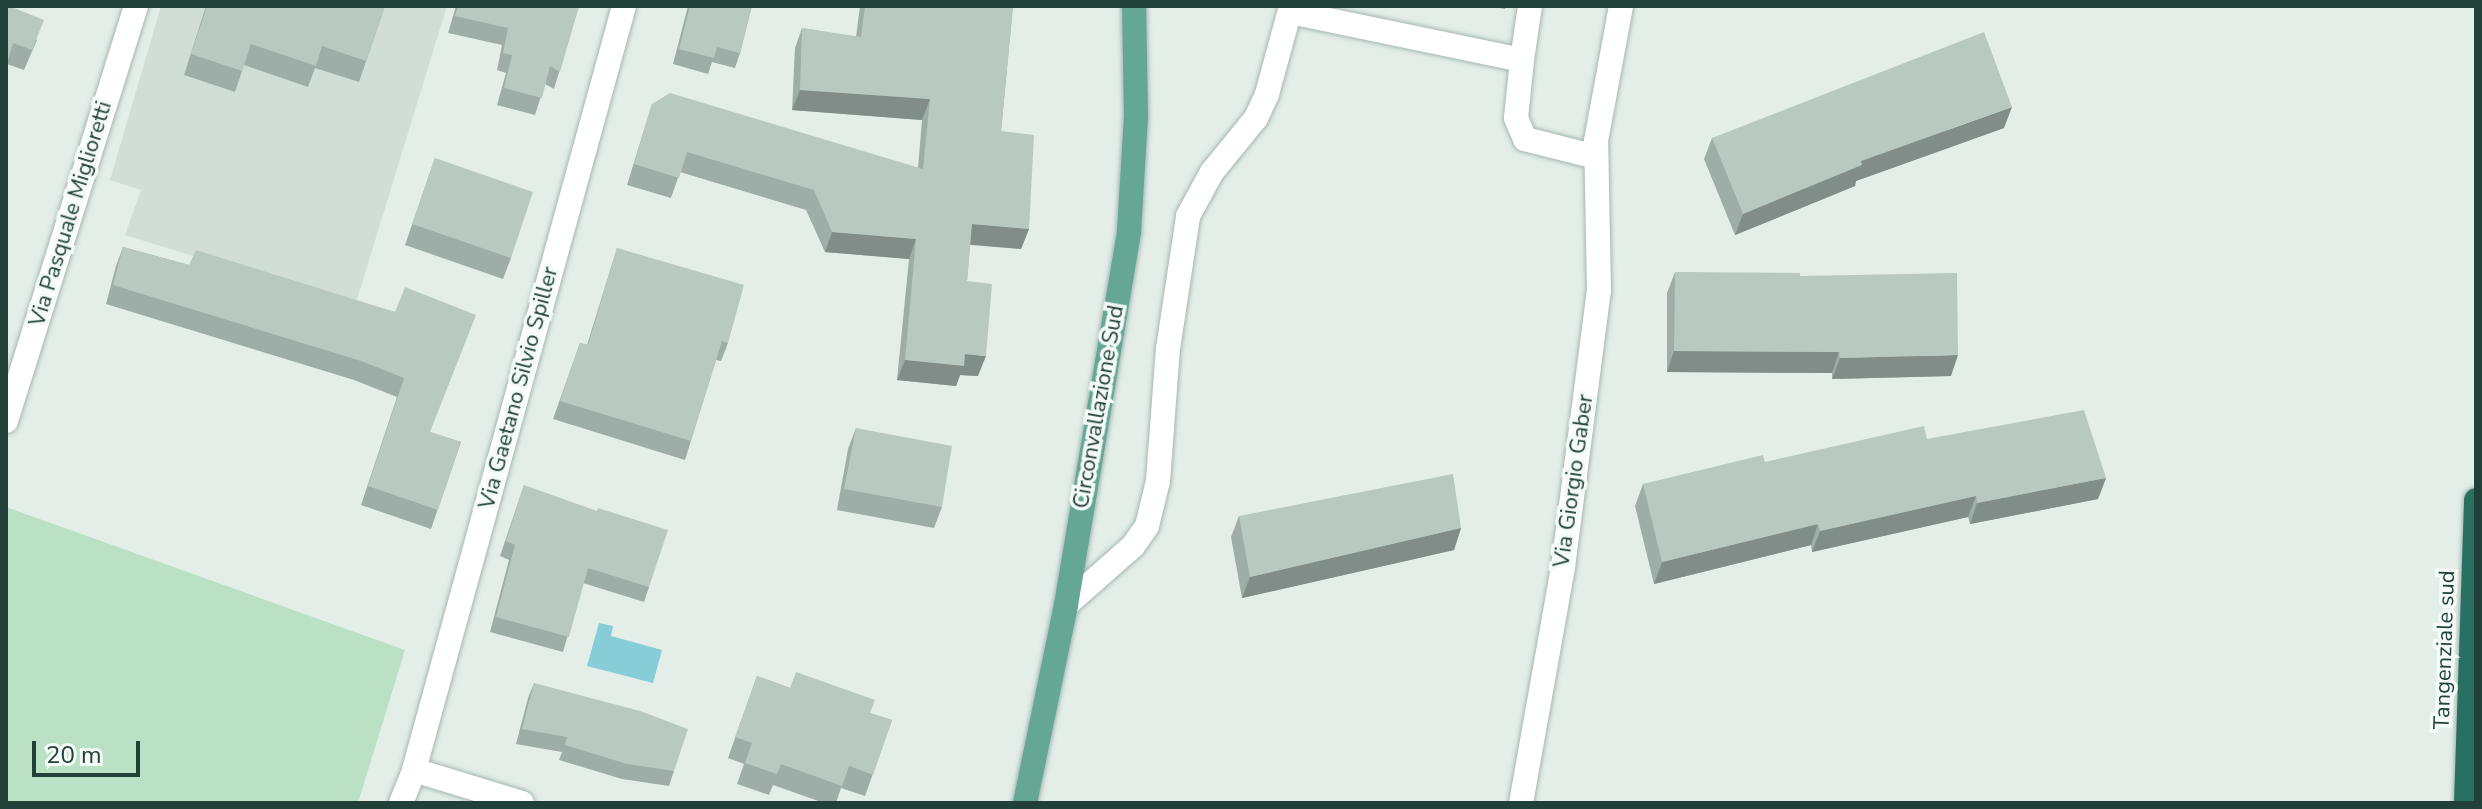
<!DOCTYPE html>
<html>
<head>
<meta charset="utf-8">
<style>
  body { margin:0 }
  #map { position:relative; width:2482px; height:809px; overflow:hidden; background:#e3eee9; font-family:"Nunito Sans",sans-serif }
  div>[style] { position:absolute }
  .built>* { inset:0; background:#d1ded8 }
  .green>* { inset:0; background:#bae1c3 }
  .water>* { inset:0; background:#86cdd8 }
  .roads { filter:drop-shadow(0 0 2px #a5b7b0) drop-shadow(0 0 2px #a5b7b0) }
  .minor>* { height:24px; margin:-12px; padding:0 12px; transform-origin:12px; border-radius:12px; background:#fff }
  .major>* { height:24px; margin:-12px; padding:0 12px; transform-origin:12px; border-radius:12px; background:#64a794 }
  .highway>* { height:24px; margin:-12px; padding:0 12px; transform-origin:12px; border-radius:12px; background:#2a7060 }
  .wall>* { inset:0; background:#9eada7 }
  .shaded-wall>* { inset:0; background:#818d88 }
  .building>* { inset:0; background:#b8c9c2 }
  span { translate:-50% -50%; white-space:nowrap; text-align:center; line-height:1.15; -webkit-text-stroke:7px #f4faf7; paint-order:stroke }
  .street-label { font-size:22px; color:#214138 }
  .frame { position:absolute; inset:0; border:8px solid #214138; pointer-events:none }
  .scale { position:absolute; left:32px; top:741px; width:108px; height:36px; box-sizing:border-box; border:4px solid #214138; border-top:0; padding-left:10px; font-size:24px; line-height:28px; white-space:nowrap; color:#214138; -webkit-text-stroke:6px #f4faf7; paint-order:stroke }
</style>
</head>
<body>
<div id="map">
  <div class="built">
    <div style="clip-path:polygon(161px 6px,447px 6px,355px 306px,125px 235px,141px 190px,110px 180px)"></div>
  </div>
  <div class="green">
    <div style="clip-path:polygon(6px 507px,405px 650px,358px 803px,6px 803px)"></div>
  </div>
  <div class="water">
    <div style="clip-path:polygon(599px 623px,613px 626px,611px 636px,662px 650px,653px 683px,587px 666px)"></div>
  </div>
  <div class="roads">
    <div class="minor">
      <div style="left:1290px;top:12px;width:237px;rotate:11.7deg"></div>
      <div style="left:1522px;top:60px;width:58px;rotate:95.9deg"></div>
      <div style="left:1516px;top:118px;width:23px;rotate:67deg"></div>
      <div style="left:1525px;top:139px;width:73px;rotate:14.2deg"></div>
      <div style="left:1522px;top:60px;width:55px;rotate:-81.6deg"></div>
      <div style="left:6px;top:421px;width:435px;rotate:-72.6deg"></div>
      <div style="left:1066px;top:605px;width:89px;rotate:-41.4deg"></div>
      <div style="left:1133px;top:546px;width:24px;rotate:-55deg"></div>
      <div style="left:1147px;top:526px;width:46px;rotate:-76.3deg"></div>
      <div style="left:1158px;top:481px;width:132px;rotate:-85.7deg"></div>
      <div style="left:1168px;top:349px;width:134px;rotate:-81.4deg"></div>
      <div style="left:1188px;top:216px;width:50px;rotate:-61.4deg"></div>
      <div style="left:1212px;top:172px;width:70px;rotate:-50.8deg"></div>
      <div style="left:1256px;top:118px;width:26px;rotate:-65deg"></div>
      <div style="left:1267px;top:94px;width:91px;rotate:-74.7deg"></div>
      <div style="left:414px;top:770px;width:113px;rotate:17deg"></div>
      <div style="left:401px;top:803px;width:35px;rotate:-68deg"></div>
      <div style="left:414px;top:770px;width:792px;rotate:-74.63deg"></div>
      <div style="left:1521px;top:803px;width:240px;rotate:-79.9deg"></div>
      <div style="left:1563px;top:567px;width:278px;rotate:-82.6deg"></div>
      <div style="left:1599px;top:291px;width:150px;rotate:-91.1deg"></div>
      <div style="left:1596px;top:141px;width:137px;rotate:-79.5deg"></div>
    </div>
    <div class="major">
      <div style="left:1025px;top:803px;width:202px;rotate:-78.3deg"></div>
      <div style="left:1066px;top:605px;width:379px;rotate:-80.4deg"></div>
      <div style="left:1129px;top:231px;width:114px;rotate:-86.5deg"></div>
      <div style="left:1136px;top:117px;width:111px;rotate:-91deg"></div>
    </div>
    <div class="highway">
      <div style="left:2466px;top:803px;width:303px;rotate:-88.1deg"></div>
    </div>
  </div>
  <div class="wall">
    <div style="clip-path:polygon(6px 6px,37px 40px,24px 70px,7px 64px)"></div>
    <div style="clip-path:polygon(206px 6px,385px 6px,359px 82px,315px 68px,308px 87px,244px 65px,235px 92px,184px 75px)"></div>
    <div style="clip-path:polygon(456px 6px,579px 6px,554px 89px,545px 84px,535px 115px,497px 105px,506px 73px,497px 70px,502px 45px,448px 33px)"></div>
    <div style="clip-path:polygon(688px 6px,752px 6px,740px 53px,735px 68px,712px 62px,708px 74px,673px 64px)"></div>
    <div style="clip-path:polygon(860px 6px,1013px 6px,1001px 131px,1029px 229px,1021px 249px,970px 245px,967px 281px,978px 376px,960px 375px,956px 386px,897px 380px,909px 259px,825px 252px,806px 210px,680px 172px,671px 198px,627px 185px,652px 104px,918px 168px,922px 120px,792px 110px,795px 48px,802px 28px,856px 37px)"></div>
    <div style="clip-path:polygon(1488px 6px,1506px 6px,1505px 9px)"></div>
    <div style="clip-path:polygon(2004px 128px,1856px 181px,1855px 186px,1735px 235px,1704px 159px,1712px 138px)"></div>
    <div style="clip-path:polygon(435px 158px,511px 258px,503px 279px,405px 245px)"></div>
    <div style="clip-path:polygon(123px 247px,189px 265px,395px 312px,430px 432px,461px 442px,431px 529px,361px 505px,397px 397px,354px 380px,106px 304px,116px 266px)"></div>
    <div style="clip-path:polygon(617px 248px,728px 343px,721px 361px,716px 360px,685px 460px,553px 419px,580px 343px,587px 345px)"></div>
    <div style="clip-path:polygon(1675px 272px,1800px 276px,1951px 376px,1832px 379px,1832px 373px,1667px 372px,1667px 293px)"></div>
    <div style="clip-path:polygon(856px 428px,942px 507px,934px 528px,837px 510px,848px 449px)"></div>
    <div style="clip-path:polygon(1927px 439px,2106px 478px,2098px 499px,1970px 524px,1968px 517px,1812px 552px,1811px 545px,1654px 584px,1635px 506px,1643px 484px)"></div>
    <div style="clip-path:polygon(524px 485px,649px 587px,644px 602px,583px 583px,563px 652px,490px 632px,509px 560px,500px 556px)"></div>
    <div style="clip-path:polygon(1239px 516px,1461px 528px,1454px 550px,1242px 598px,1231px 537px)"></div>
    <div style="clip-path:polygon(757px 676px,790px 688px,892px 720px,865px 796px,841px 788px,836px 803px,824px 803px,773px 785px,769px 795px,737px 784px,744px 764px,728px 758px)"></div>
    <div style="clip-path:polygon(534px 683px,674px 771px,669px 786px,622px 779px,559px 760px,562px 752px,516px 744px,528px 698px)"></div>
  </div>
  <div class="shaded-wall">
    <div style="clip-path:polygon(800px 90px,930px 99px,922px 120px,792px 110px)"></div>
    <div style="clip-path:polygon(2012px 107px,2004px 128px,1856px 181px,1855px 186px,1735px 235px,1743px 214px,1861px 161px)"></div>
    <div style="clip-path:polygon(972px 224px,1029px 229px,1021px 249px,965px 244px)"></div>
    <div style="clip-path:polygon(832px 232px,916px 239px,909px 259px,825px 252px)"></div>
    <div style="clip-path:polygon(1674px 351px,1839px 352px,1832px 373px,1667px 372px)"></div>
    <div style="clip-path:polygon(965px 354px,986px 356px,978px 376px,960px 375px,956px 386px,897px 380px,905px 360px)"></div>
    <div style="clip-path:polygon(1958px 355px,1951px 376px,1832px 379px,1840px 358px)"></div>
    <div style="clip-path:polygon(2106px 478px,2098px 499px,1970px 524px,1977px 503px)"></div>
    <div style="clip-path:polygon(1976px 496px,1968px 517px,1812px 552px,1820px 531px)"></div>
    <div style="clip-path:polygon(1818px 524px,1811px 545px,1654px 584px,1662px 562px)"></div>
    <div style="clip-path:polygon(1461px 528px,1454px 550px,1242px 598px,1250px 577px)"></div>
  </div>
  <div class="building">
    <div style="clip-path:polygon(6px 6px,9px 6px,44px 20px,32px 50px,13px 43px,6px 67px)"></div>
    <div style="clip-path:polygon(207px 6px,385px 6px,366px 61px,322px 46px,316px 66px,251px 44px,242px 71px,191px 54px)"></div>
    <div style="clip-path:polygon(458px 6px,579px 6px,560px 72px,550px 66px,542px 98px,504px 88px,512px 55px,503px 53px,508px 28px,455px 16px)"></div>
    <div style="clip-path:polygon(690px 6px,752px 6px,740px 53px,717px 47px,714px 58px,679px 49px)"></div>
    <div style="clip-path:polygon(865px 6px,1013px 6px,1001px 131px,1034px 135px,1029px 229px,972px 224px,967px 281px,992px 284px,986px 356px,965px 354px,964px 366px,905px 360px,916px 239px,832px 232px,814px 190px,687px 152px,679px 178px,634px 164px,652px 104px,670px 93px,923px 169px,930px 99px,800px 90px,802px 28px,861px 37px)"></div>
    <div style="clip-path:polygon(1984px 32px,2012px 107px,1861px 161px,1862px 165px,1743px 214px,1712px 138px)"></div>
    <div style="clip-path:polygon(435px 158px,533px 192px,511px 258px,412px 224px)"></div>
    <div style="clip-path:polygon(123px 247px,189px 265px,196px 250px,395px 312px,405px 287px,476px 315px,430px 432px,461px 442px,438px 510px,368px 486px,404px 378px,361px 361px,113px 285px)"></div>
    <div style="clip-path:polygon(617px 248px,744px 285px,728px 343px,722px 341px,691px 441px,560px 401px,580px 343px,588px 345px)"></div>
    <div style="clip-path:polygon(1675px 272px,1800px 273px,1800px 276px,1957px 273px,1958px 355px,1840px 358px,1839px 352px,1674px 351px)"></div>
    <div style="clip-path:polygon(2084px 410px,2106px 478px,1977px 503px,1976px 496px,1820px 531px,1818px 524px,1662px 562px,1643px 484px,1763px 455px,1765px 462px,1924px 426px,1927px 439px)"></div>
    <div style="clip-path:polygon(856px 428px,952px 446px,942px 507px,844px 489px)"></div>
    <div style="clip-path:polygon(1453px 474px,1461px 528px,1250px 577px,1239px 516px)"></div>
    <div style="clip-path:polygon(524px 485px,597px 511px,598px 508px,668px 530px,649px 587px,588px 568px,569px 637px,496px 617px,515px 545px,506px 541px)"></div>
    <div style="clip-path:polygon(796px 672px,875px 700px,870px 713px,892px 720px,873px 775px,849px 766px,842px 786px,781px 764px,777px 774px,745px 763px,752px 743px,735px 737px,757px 676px,790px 688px)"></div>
    <div style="clip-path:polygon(534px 683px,640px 711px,688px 729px,674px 771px,627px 764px,565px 745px,567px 737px,522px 729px)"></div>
  </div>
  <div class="street-label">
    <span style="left:71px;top:214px;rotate:-73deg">Via Pasquale Miglioretti</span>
    <span style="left:519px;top:388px;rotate:-75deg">Via Gaetano Silvio Spiller</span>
    <span style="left:1099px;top:407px;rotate:-80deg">Circonvallazione Sud</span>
    <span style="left:1574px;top:481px;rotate:-82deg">Via Giorgio Gaber</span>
    <span style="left:2445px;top:650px;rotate:-88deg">Tangenziale sud</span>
  </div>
  <div class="frame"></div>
  <div class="scale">20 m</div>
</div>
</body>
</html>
